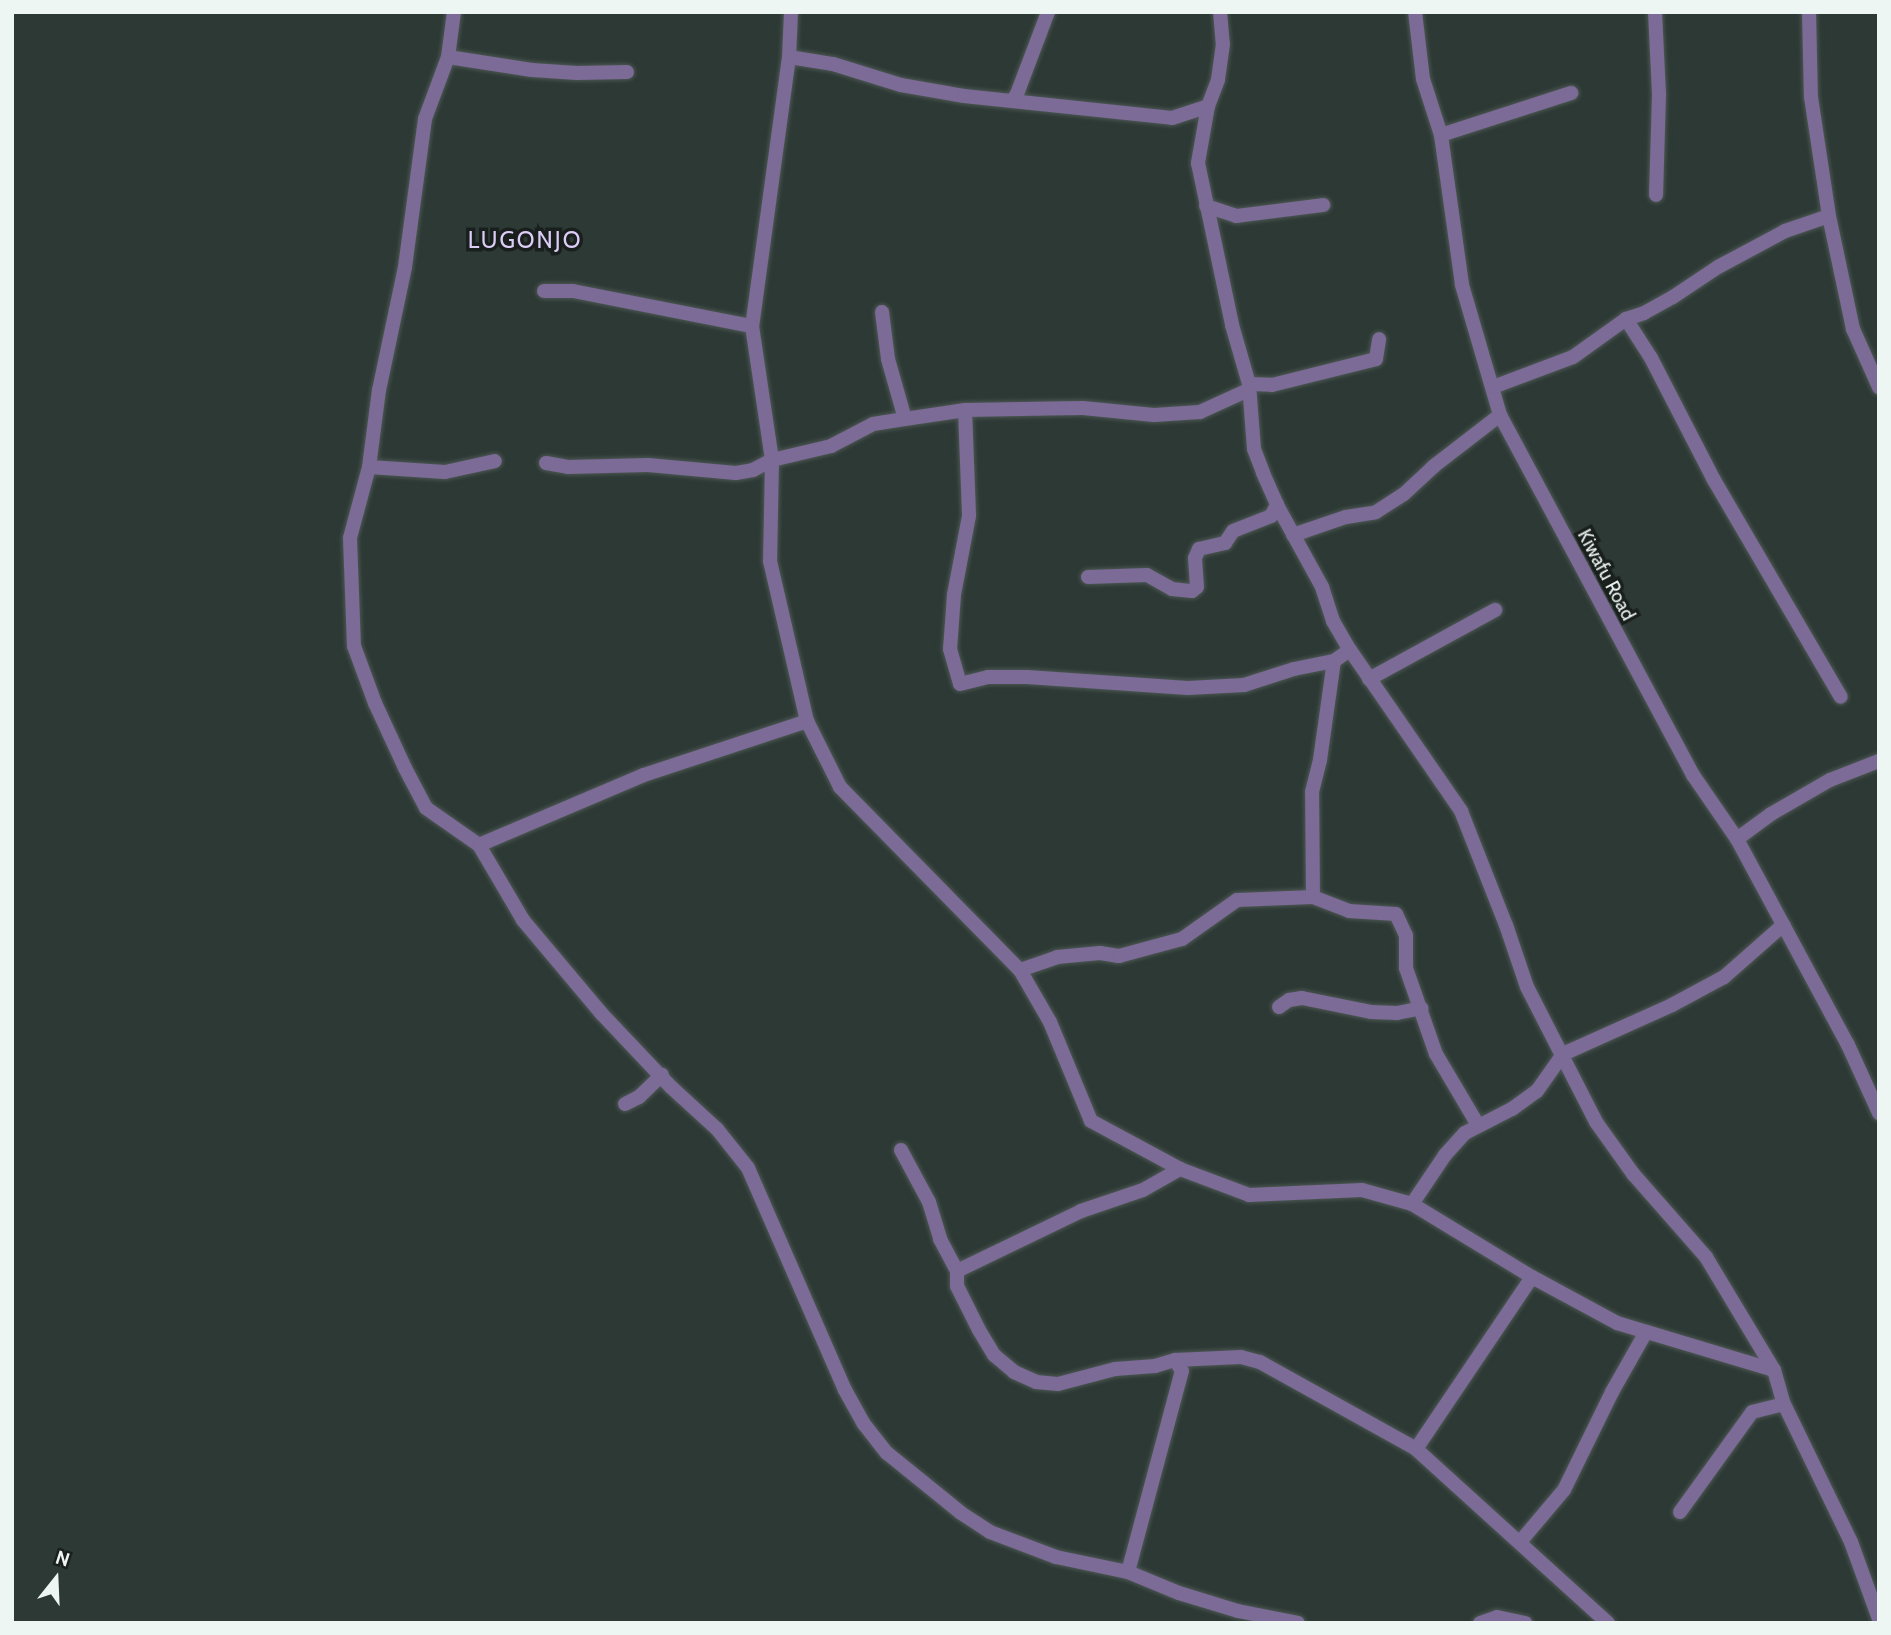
<!DOCTYPE html>
<html>
<head>
<meta charset="utf-8">
<style>
  body { margin:0 }
  #map { position:relative; width:1891px; height:1635px; overflow:hidden; background:#2d3935; font-family:Cabin,sans-serif }
  div>[style] { position:absolute }
  .roads { filter:drop-shadow(0 0 2px #4c5753) drop-shadow(0 0 2px #4c5753) }
  .minor>* { height:14px; margin:-7px; padding:0 7px; transform-origin:7px; border-radius:7px; background:#7b6b96 }
  span { translate:-50% -50%; white-space:nowrap; text-align:center; line-height:1.15; -webkit-text-stroke:7px #191f1d; paint-order:stroke }
  .street-label { font-size:19px; color:#eef6f3 }
  .quarter-label { font-size:23px; color:#dccdf7; letter-spacing:2px }
  .frame { position:absolute; inset:0; border:14px solid #eef6f3; pointer-events:none }
  .north { position:absolute; left:21px; top:1544px; width:70px; height:70px; -webkit-text-stroke:5px #191f1d; paint-order:stroke; rotate:18deg; font-size:19px; font-weight:700; line-height:28px; text-align:center; color:#eef6f3 }
  .north::after { content:''; display:block; margin:auto; width:24px; height:32px; background:#eef6f3; clip-path:polygon(50% 0,100% 100%,50% 72%,0 100%) }
</style>
</head>
<body>
<div id="map">
  <div class="roads">
    <div class="minor">
      <div style="left:454px;top:12px;width:45px;rotate:97.6deg"></div>
      <div style="left:448px;top:57px;width:66px;rotate:110.4deg"></div>
      <div style="left:425px;top:119px;width:149px;rotate:97.7deg"></div>
      <div style="left:405px;top:267px;width:126px;rotate:101.9deg"></div>
      <div style="left:379px;top:390px;width:78px;rotate:97.4deg"></div>
      <div style="left:369px;top:467px;width:73px;rotate:105deg"></div>
      <div style="left:350px;top:538px;width:108px;rotate:87.9deg"></div>
      <div style="left:354px;top:646px;width:61px;rotate:69.8deg"></div>
      <div style="left:375px;top:703px;width:72px;rotate:65.2deg"></div>
      <div style="left:405px;top:768px;width:45px;rotate:62.3deg"></div>
      <div style="left:426px;top:808px;width:65px;rotate:34.9deg"></div>
      <div style="left:479px;top:845px;width:87px;rotate:59.6deg"></div>
      <div style="left:523px;top:920px;width:121px;rotate:50deg"></div>
      <div style="left:601px;top:1013px;width:102px;rotate:46.6deg"></div>
      <div style="left:671px;top:1087px;width:62px;rotate:42.4deg"></div>
      <div style="left:717px;top:1129px;width:50px;rotate:51.5deg"></div>
      <div style="left:748px;top:1168px;width:242px;rotate:66.4deg"></div>
      <div style="left:845px;top:1390px;width:39px;rotate:61deg"></div>
      <div style="left:864px;top:1424px;width:37px;rotate:52deg"></div>
      <div style="left:887px;top:1453px;width:95px;rotate:39deg"></div>
      <div style="left:961px;top:1513px;width:35px;rotate:33deg"></div>
      <div style="left:990px;top:1532px;width:71px;rotate:20.7deg"></div>
      <div style="left:1056px;top:1557px;width:74px;rotate:11.8deg"></div>
      <div style="left:1128px;top:1572px;width:55px;rotate:22.4deg"></div>
      <div style="left:1179px;top:1593px;width:62px;rotate:17deg"></div>
      <div style="left:1238px;top:1611px;width:61px;rotate:11.3deg"></div>
      <div style="left:791px;top:12px;width:45px;rotate:92.5deg"></div>
      <div style="left:789px;top:57px;width:272px;rotate:97.8deg"></div>
      <div style="left:752px;top:326px;width:135px;rotate:81.5deg"></div>
      <div style="left:772px;top:460px;width:101px;rotate:91.1deg"></div>
      <div style="left:770px;top:561px;width:164px;rotate:77deg"></div>
      <div style="left:807px;top:721px;width:74px;rotate:63.4deg"></div>
      <div style="left:840px;top:787px;width:257px;rotate:45.5deg"></div>
      <div style="left:1020px;top:970px;width:60px;rotate:60deg"></div>
      <div style="left:1050px;top:1022px;width:107px;rotate:67.5deg"></div>
      <div style="left:1091px;top:1121px;width:101px;rotate:28.3deg"></div>
      <div style="left:1220px;top:12px;width:32px;rotate:85deg"></div>
      <div style="left:1223px;top:44px;width:36px;rotate:98deg"></div>
      <div style="left:1218px;top:80px;width:28px;rotate:111deg"></div>
      <div style="left:1208px;top:106px;width:58px;rotate:100deg"></div>
      <div style="left:1198px;top:163px;width:166px;rotate:78.1deg"></div>
      <div style="left:1232px;top:325px;width:61px;rotate:73.9deg"></div>
      <div style="left:1249px;top:384px;width:65px;rotate:85.6deg"></div>
      <div style="left:1254px;top:449px;width:26px;rotate:69deg"></div>
      <div style="left:1263px;top:473px;width:35px;rotate:66deg"></div>
      <div style="left:1277px;top:505px;width:94px;rotate:61.2deg"></div>
      <div style="left:1322px;top:587px;width:36px;rotate:72deg"></div>
      <div style="left:1333px;top:621px;width:34px;rotate:60deg"></div>
      <div style="left:1350px;top:650px;width:196px;rotate:55.4deg"></div>
      <div style="left:1461px;top:811px;width:123px;rotate:68.5deg"></div>
      <div style="left:1506px;top:925px;width:65px;rotate:71.3deg"></div>
      <div style="left:1527px;top:987px;width:152px;rotate:62.9deg"></div>
      <div style="left:1596px;top:1122px;width:65px;rotate:54.4deg"></div>
      <div style="left:1634px;top:1175px;width:109px;rotate:48.7deg"></div>
      <div style="left:1706px;top:1257px;width:132px;rotate:59deg"></div>
      <div style="left:1774px;top:1370px;width:35px;rotate:74deg"></div>
      <div style="left:1784px;top:1404px;width:153px;rotate:64.1deg"></div>
      <div style="left:1851px;top:1542px;width:82px;rotate:70deg"></div>
      <div style="left:1415px;top:12px;width:67px;rotate:83.2deg"></div>
      <div style="left:1423px;top:79px;width:59px;rotate:72.2deg"></div>
      <div style="left:1441px;top:135px;width:151px;rotate:82deg"></div>
      <div style="left:1462px;top:285px;width:135px;rotate:73.7deg"></div>
      <div style="left:1500px;top:415px;width:408px;rotate:61.8deg"></div>
      <div style="left:1693px;top:775px;width:78px;rotate:55.5deg"></div>
      <div style="left:1737px;top:839px;width:234px;rotate:61.7deg"></div>
      <div style="left:1848px;top:1045px;width:75px;rotate:65.5deg"></div>
      <div style="left:1655px;top:12px;width:83px;rotate:87.2deg"></div>
      <div style="left:1659px;top:95px;width:100px;rotate:91.7deg"></div>
      <div style="left:1809px;top:12px;width:85px;rotate:88.7deg"></div>
      <div style="left:1811px;top:97px;width:120px;rotate:81.4deg"></div>
      <div style="left:1829px;top:216px;width:116px;rotate:78deg"></div>
      <div style="left:1853px;top:329px;width:64px;rotate:65.9deg"></div>
      <div style="left:448px;top:57px;width:85px;rotate:8.8deg"></div>
      <div style="left:532px;top:70px;width:45px;rotate:3.8deg"></div>
      <div style="left:577px;top:73px;width:50px;rotate:-1.1deg"></div>
      <div style="left:789px;top:57px;width:45px;rotate:9deg"></div>
      <div style="left:833px;top:64px;width:71px;rotate:17.2deg"></div>
      <div style="left:901px;top:85px;width:64px;rotate:9.9deg"></div>
      <div style="left:964px;top:96px;width:209px;rotate:6deg"></div>
      <div style="left:1172px;top:118px;width:38px;rotate:-18deg"></div>
      <div style="left:1012px;top:101px;width:9px;rotate:-54deg"></div>
      <div style="left:1017px;top:94px;width:88px;rotate:-69.3deg"></div>
      <div style="left:1441px;top:135px;width:137px;rotate:-17.9deg"></div>
      <div style="left:1206px;top:206px;width:32px;rotate:18deg"></div>
      <div style="left:1236px;top:216px;width:88px;rotate:-7.2deg"></div>
      <div style="left:544px;top:291px;width:29px"></div>
      <div style="left:573px;top:291px;width:182px;rotate:11.1deg"></div>
      <div style="left:882px;top:312px;width:47px;rotate:82.7deg"></div>
      <div style="left:888px;top:359px;width:62px;rotate:74.2deg"></div>
      <div style="left:1626px;top:319px;width:46px;rotate:57.3deg"></div>
      <div style="left:1651px;top:358px;width:137px;rotate:62.7deg"></div>
      <div style="left:1714px;top:480px;width:251px;rotate:59.7deg"></div>
      <div style="left:1249px;top:384px;width:23px;rotate:2deg"></div>
      <div style="left:1272px;top:385px;width:107px;rotate:-14deg"></div>
      <div style="left:1376px;top:359px;width:20px;rotate:-81deg"></div>
      <div style="left:1493px;top:387px;width:85px;rotate:-20.6deg"></div>
      <div style="left:1573px;top:357px;width:65px;rotate:-35.6deg"></div>
      <div style="left:1626px;top:319px;width:19px;rotate:-18deg"></div>
      <div style="left:1644px;top:313px;width:33px;rotate:-29deg"></div>
      <div style="left:1673px;top:297px;width:54px;rotate:-33.7deg"></div>
      <div style="left:1718px;top:267px;width:76px;rotate:-28.2deg"></div>
      <div style="left:1785px;top:231px;width:46px;rotate:-18.8deg"></div>
      <div style="left:965px;top:410px;width:106px;rotate:87.8deg"></div>
      <div style="left:969px;top:516px;width:80px;rotate:100.8deg"></div>
      <div style="left:954px;top:595px;width:54px;rotate:94.2deg"></div>
      <div style="left:950px;top:649px;width:36px;rotate:74deg"></div>
      <div style="left:960px;top:684px;width:29px;rotate:-14deg"></div>
      <div style="left:988px;top:677px;width:39px"></div>
      <div style="left:1027px;top:677px;width:161px;rotate:3.9deg"></div>
      <div style="left:1188px;top:688px;width:56px;rotate:-3.1deg"></div>
      <div style="left:1244px;top:685px;width:52px;rotate:-17.7deg"></div>
      <div style="left:1294px;top:669px;width:41px;rotate:-11.3deg"></div>
      <div style="left:1334px;top:661px;width:19px;rotate:-35deg"></div>
      <div style="left:546px;top:463px;width:22px;rotate:10deg"></div>
      <div style="left:568px;top:467px;width:80px;rotate:-1.4deg"></div>
      <div style="left:648px;top:465px;width:88px;rotate:5.2deg"></div>
      <div style="left:736px;top:473px;width:17px;rotate:-10deg"></div>
      <div style="left:753px;top:470px;width:21px;rotate:-28deg"></div>
      <div style="left:772px;top:460px;width:61px;rotate:-13.3deg"></div>
      <div style="left:831px;top:446px;width:47px;rotate:-27.6deg"></div>
      <div style="left:873px;top:424px;width:32px;rotate:-9deg"></div>
      <div style="left:905px;top:419px;width:61px;rotate:-8.5deg"></div>
      <div style="left:965px;top:410px;width:118px;rotate:-1deg"></div>
      <div style="left:1083px;top:408px;width:71px;rotate:5.6deg"></div>
      <div style="left:1154px;top:415px;width:46px;rotate:-3.7deg"></div>
      <div style="left:1200px;top:412px;width:53px;rotate:-24.6deg"></div>
      <div style="left:369px;top:467px;width:76px;rotate:3.8deg"></div>
      <div style="left:445px;top:472px;width:51px;rotate:-12.4deg"></div>
      <div style="left:1293px;top:535px;width:56px;rotate:-18.8deg"></div>
      <div style="left:1346px;top:517px;width:30px;rotate:-9deg"></div>
      <div style="left:1376px;top:512px;width:33px;rotate:-33deg"></div>
      <div style="left:1404px;top:494px;width:41px;rotate:-43deg"></div>
      <div style="left:1434px;top:466px;width:83px;rotate:-37.7deg"></div>
      <div style="left:1088px;top:577px;width:59px;rotate:-1.9deg"></div>
      <div style="left:1147px;top:575px;width:29px;rotate:29deg"></div>
      <div style="left:1172px;top:589px;width:20px;rotate:6deg"></div>
      <div style="left:1192px;top:591px;width:6px;rotate:-39deg"></div>
      <div style="left:1197px;top:587px;width:29px;rotate:-94deg"></div>
      <div style="left:1195px;top:558px;width:10px;rotate:-66deg"></div>
      <div style="left:1199px;top:549px;width:27px;rotate:-13deg"></div>
      <div style="left:1225px;top:543px;width:14px;rotate:-56deg"></div>
      <div style="left:1233px;top:531px;width:41px;rotate:-21.5deg"></div>
      <div style="left:1271px;top:516px;width:13px;rotate:-61deg"></div>
      <div style="left:1369px;top:679px;width:144px;rotate:-28.7deg"></div>
      <div style="left:1737px;top:839px;width:42px;rotate:-36.3deg"></div>
      <div style="left:1771px;top:814px;width:68px;rotate:-30deg"></div>
      <div style="left:1830px;top:780px;width:53px;rotate:-21.2deg"></div>
      <div style="left:479px;top:845px;width:179px;rotate:-23deg"></div>
      <div style="left:644px;top:775px;width:172px;rotate:-18.3deg"></div>
      <div style="left:1313px;top:897px;width:39px;rotate:21deg"></div>
      <div style="left:1349px;top:911px;width:47px;rotate:3.7deg"></div>
      <div style="left:1396px;top:914px;width:23px;rotate:65deg"></div>
      <div style="left:1406px;top:935px;width:33px;rotate:90deg"></div>
      <div style="left:1406px;top:968px;width:91px;rotate:70.8deg"></div>
      <div style="left:1436px;top:1054px;width:82px;rotate:59.4deg"></div>
      <div style="left:1020px;top:970px;width:39px;rotate:-19deg"></div>
      <div style="left:1057px;top:957px;width:43px;rotate:-5.3deg"></div>
      <div style="left:1100px;top:953px;width:19px;rotate:9deg"></div>
      <div style="left:1119px;top:956px;width:65px;rotate:-15.1deg"></div>
      <div style="left:1182px;top:939px;width:67px;rotate:-35.3deg"></div>
      <div style="left:1237px;top:900px;width:76px;rotate:-2.3deg"></div>
      <div style="left:1313px;top:897px;width:105px;rotate:-90.5deg"></div>
      <div style="left:1312px;top:792px;width:33px;rotate:-76deg"></div>
      <div style="left:1320px;top:760px;width:100px;rotate:-82deg"></div>
      <div style="left:1279px;top:1007px;width:12px;rotate:-35deg"></div>
      <div style="left:1289px;top:1000px;width:13px;rotate:-9deg"></div>
      <div style="left:1302px;top:998px;width:70px;rotate:11.5deg"></div>
      <div style="left:1371px;top:1012px;width:26px;rotate:2deg"></div>
      <div style="left:1397px;top:1013px;width:25px;rotate:-11deg"></div>
      <div style="left:625px;top:1104px;width:16px;rotate:-27deg"></div>
      <div style="left:639px;top:1097px;width:32px;rotate:-44deg"></div>
      <div style="left:901px;top:1150px;width:59px;rotate:61.7deg"></div>
      <div style="left:929px;top:1202px;width:39px;rotate:73deg"></div>
      <div style="left:940px;top:1239px;width:36px;rotate:62deg"></div>
      <div style="left:957px;top:1271px;width:15px;rotate:90deg"></div>
      <div style="left:957px;top:1286px;width:49px;rotate:63.4deg"></div>
      <div style="left:979px;top:1330px;width:29px;rotate:59deg"></div>
      <div style="left:994px;top:1355px;width:26px;rotate:40deg"></div>
      <div style="left:1014px;top:1372px;width:24px;rotate:24deg"></div>
      <div style="left:1036px;top:1382px;width:22px;rotate:5deg"></div>
      <div style="left:1058px;top:1384px;width:59px;rotate:-14.7deg"></div>
      <div style="left:1115px;top:1369px;width:40px;rotate:-4.3deg"></div>
      <div style="left:1155px;top:1366px;width:21px;rotate:-17deg"></div>
      <div style="left:1175px;top:1360px;width:66px;rotate:-2.6deg"></div>
      <div style="left:1241px;top:1357px;width:20px;rotate:15deg"></div>
      <div style="left:1260px;top:1362px;width:179px;rotate:29.1deg"></div>
      <div style="left:1416px;top:1449px;width:259px;rotate:42.2deg"></div>
      <div style="left:1412px;top:1204px;width:59px;rotate:-56deg"></div>
      <div style="left:1445px;top:1155px;width:30px;rotate:-48deg"></div>
      <div style="left:1465px;top:1133px;width:53px;rotate:-27.1deg"></div>
      <div style="left:1512px;top:1109px;width:31px;rotate:-36deg"></div>
      <div style="left:1537px;top:1091px;width:45px;rotate:-54.9deg"></div>
      <div style="left:1563px;top:1054px;width:120px;rotate:-24.2deg"></div>
      <div style="left:1672px;top:1005px;width:59px;rotate:-28.3deg"></div>
      <div style="left:1724px;top:977px;width:79px;rotate:-41.4deg"></div>
      <div style="left:957px;top:1271px;width:138px;rotate:-25.8deg"></div>
      <div style="left:1081px;top:1211px;width:65px;rotate:-18.7deg"></div>
      <div style="left:1143px;top:1190px;width:43px;rotate:-29.6deg"></div>
      <div style="left:1180px;top:1169px;width:74px;rotate:20.6deg"></div>
      <div style="left:1249px;top:1195px;width:113px;rotate:-2.5deg"></div>
      <div style="left:1362px;top:1190px;width:52px;rotate:15.6deg"></div>
      <div style="left:1412px;top:1204px;width:140px;rotate:31.3deg"></div>
      <div style="left:1532px;top:1277px;width:97px;rotate:28.4deg"></div>
      <div style="left:1617px;top:1323px;width:164px;rotate:16.7deg"></div>
      <div style="left:1416px;top:1449px;width:207px;rotate:-56deg"></div>
      <div style="left:1680px;top:1512px;width:123px;rotate:-54.2deg"></div>
      <div style="left:1752px;top:1412px;width:33px;rotate:-14deg"></div>
      <div style="left:1520px;top:1542px;width:68px;rotate:-49.8deg"></div>
      <div style="left:1564px;top:1490px;width:109px;rotate:-63.9deg"></div>
      <div style="left:1612px;top:1392px;width:69px;rotate:-60.5deg"></div>
      <div style="left:1128px;top:1572px;width:208px;rotate:-75deg"></div>
      <div style="left:1182px;top:1371px;width:13px;rotate:-122deg"></div>
      <div style="left:1480px;top:1623px;width:18px;rotate:-19deg"></div>
      <div style="left:1497px;top:1617px;width:29px;rotate:12deg"></div>
    </div>
  </div>
  <div class="street-label">
    <span style="left:1606px;top:575px;rotate:62deg">Kiwafu Road</span>
  </div>
  <div class="quarter-label">
    <span style="left:525px;top:240px">LUGONJO</span>
  </div>
  <div class="frame"></div>
  <div class="north">N</div>
</div>
</body>
</html>
